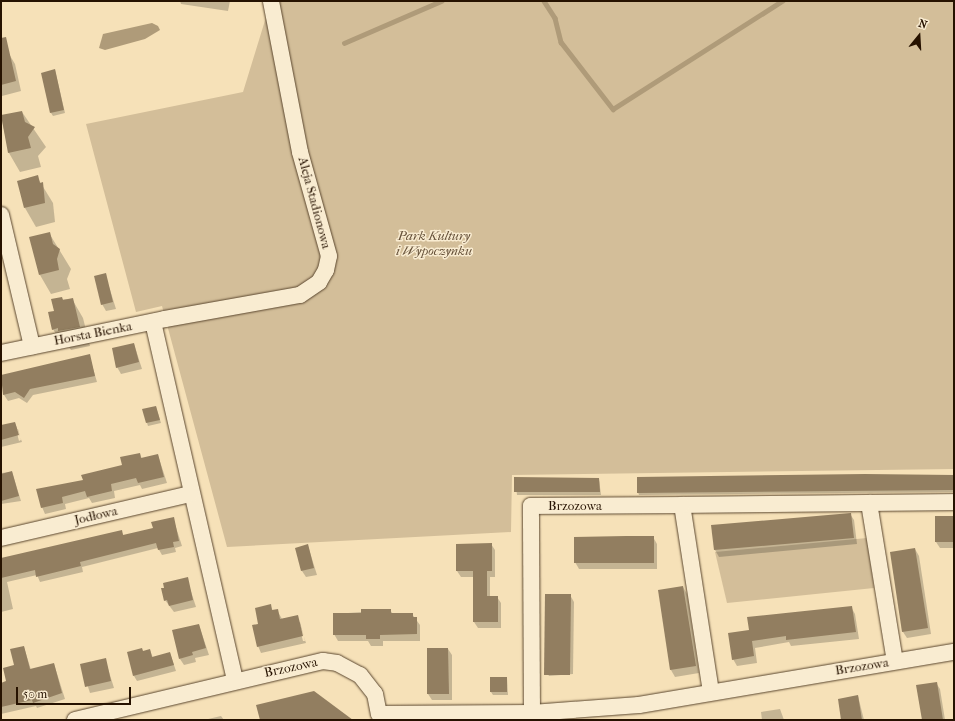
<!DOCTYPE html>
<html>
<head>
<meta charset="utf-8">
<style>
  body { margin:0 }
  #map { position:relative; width:955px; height:721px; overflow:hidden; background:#f6e1b8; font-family:"IM FELL French Canon",serif }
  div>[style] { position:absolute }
  .green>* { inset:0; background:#d3be99 }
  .water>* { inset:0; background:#af9b79 }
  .shadow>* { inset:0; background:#0003 }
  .stream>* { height:4.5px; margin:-2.25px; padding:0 2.25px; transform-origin:2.25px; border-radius:2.25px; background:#af9b79 }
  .building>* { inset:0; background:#927e60 }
  .roads { filter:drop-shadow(0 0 1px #5a462e) drop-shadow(0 0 1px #5a462e) }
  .street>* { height:16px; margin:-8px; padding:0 8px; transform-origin:8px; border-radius:8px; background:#f9ecd1 }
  span { translate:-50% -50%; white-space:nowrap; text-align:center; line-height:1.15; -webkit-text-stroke:3px #f9ecd1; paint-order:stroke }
  .street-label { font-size:13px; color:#261200 }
  .park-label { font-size:13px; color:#634e36; font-style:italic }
  .frame { position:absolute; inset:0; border:2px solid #261200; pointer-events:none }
  .north { position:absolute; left:899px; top:16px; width:40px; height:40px; -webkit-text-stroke:3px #f9ecd1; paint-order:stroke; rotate:18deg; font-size:11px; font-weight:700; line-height:16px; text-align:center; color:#261200 }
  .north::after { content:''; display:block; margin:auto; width:14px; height:18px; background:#261200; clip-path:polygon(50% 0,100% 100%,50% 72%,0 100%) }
  .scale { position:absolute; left:16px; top:687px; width:115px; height:18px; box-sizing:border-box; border:2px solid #261200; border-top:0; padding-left:5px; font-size:12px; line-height:14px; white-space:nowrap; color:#261200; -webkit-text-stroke:3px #f9ecd1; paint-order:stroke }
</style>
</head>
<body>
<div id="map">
  <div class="green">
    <div style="clip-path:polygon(271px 1px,954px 1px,954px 469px,512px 475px,511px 532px,227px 547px,162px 306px,136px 312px,86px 124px,243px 92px)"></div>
    <div style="clip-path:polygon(867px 538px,874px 588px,727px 603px,715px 552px)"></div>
  </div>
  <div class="water">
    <div style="clip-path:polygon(152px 23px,158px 26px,160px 30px,145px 39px,105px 50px,99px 48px,103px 34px)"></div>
  </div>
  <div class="shadow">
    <div style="clip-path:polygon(180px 1px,230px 1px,228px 11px,181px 4px)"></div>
    <div style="clip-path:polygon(9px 54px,15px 64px,21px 91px,2px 96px,1px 56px)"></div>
    <div style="clip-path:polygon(55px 70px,65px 113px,53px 116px,51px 113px)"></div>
    <div style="clip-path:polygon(22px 112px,46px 147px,38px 156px,41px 167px,20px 172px,9px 153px,1px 116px)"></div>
    <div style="clip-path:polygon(37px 177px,53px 203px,55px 222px,36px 227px,25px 208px)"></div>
    <div style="clip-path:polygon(49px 233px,71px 269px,67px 279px,70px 289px,51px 294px,40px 275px)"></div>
    <div style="clip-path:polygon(105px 274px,116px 309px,106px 311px,102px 304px)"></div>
    <div style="clip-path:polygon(72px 299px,83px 318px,90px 346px,71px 350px,69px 347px,64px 348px,53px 329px,55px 312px,52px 300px)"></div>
    <div style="clip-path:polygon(134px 344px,142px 369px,121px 374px,117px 367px)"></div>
    <div style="clip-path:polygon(89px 355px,97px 382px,33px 395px,27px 403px,19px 398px,8px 401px,4px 395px,1px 376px)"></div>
    <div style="clip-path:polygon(156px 407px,161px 423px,148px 426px,143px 410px)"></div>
    <div style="clip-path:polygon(evenodd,15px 423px,22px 442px,1px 447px,1px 426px,15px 423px,16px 429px,18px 429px,21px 440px,19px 441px,16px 429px)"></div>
    <div style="clip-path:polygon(140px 454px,142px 459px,158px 455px,167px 483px,142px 489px,140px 485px,114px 491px,115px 498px,92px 503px,89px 498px,65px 504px,66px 509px,45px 514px,42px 507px,84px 481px,123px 466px)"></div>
    <div style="clip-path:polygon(12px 472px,21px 501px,1px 504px,1px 473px)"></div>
    <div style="clip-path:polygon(954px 476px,954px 492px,639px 495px,638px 492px)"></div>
    <div style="clip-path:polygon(515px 478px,599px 479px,601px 495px,517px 495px)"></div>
    <div style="clip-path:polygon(850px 514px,854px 520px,857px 544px,719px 557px,715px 550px,712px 526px)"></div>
    <div style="clip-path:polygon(954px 517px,954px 548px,940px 548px,936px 542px)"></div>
    <div style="clip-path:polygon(173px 518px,182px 546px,175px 548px,176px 552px,162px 555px,158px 548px,82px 567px,83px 572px,40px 582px,37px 575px,7px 582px,13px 609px,1px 612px,1px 559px,121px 531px,124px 536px,154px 529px)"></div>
    <div style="clip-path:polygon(653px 537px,657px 544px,657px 569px,579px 569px,575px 562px)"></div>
    <div style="clip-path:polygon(491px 544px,495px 550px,495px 577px,490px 577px,490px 597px,497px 597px,501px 603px,501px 628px,478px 628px,474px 622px,474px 577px,461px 577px,457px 571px)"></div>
    <div style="clip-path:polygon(308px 546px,317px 575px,306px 577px,302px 571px)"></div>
    <div style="clip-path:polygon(915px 549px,919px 556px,931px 634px,907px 638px,903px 632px)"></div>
    <div style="clip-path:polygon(187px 579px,196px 607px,174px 612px,165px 600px)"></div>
    <div style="clip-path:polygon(683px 587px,687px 594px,699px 673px,675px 677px,671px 670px,659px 591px)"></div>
    <div style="clip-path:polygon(570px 595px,574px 602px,573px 674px,549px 676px,545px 669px)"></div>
    <div style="clip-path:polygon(evenodd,270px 605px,273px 611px,277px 610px,282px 619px,297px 616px,306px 643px,261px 653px,258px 646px,260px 625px,270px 605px,298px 622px,300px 622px,305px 641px,303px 641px,298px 622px)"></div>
    <div style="clip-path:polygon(851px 607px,855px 614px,859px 639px,791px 646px,789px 642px,755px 648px,757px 663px,737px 666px,733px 659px,750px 630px)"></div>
    <div style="clip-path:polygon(390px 610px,393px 614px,412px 614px,420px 625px,420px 641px,383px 641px,383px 646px,371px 646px,368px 641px,338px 641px,334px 634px,334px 614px)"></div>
    <div style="clip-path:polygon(199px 625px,209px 655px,195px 658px,196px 662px,184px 665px,180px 659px)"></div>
    <div style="clip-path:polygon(24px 647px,31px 670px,54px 664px,65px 699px,37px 708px,36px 706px,1px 714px,1px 684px,7px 682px)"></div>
    <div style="clip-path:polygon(428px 649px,448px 649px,452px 655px,452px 700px,432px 700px,428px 694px)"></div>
    <div style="clip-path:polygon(150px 650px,153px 658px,170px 653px,176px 671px,137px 681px,134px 676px,143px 652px)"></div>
    <div style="clip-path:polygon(105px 659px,114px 688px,90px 693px,81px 665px)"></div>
    <div style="clip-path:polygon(507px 678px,508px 695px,493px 695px,491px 692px)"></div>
    <div style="clip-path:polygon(936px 683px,940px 689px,945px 720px,923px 720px)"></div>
    <div style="clip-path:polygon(858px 696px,864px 720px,842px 720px)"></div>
    <div style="clip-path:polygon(780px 709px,784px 720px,762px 720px,761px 712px)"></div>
    <div style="clip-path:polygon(221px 716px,224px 720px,204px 720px)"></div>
  </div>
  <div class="stream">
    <div style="left:544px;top:1px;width:20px;rotate:57deg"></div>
    <div style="left:555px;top:18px;width:25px;rotate:76deg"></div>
    <div style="left:561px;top:42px;width:85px;rotate:52.2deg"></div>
    <div style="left:613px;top:109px;width:201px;rotate:-32.6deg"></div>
    <div style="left:344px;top:43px;width:106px;rotate:-23.4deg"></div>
  </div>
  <div class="building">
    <div style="clip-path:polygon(6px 37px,16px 81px,1px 85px,1px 38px)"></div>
    <div style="clip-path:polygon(55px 69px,64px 110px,50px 113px,41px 73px)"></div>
    <div style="clip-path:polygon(22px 111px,25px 122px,35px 127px,28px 137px,31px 148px,8px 153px,1px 115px)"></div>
    <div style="clip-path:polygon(38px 175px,40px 183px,43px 182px,45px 203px,24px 208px,17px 181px)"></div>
    <div style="clip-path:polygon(50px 232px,53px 244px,60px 249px,57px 259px,59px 270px,39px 275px,29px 237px)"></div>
    <div style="clip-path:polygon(106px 273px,113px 302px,101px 305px,94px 276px)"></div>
    <div style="clip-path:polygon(62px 297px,63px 300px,73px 298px,80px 327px,58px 331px,58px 328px,52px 330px,48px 312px,54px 311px,51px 299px)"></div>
    <div style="clip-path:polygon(134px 343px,139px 362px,116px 368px,112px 348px)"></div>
    <div style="clip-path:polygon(90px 354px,95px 376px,30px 389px,24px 398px,15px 392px,3px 395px,1px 375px)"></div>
    <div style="clip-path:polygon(156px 406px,160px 420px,146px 423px,142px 409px)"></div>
    <div style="clip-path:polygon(15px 422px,19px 435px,1px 440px,1px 425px)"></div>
    <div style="clip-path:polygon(140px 453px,141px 458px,158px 454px,164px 477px,138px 483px,136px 478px,111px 484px,112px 491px,87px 497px,85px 491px,62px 497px,63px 503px,41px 508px,36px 489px,83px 480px,81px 475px,122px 465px,120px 457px)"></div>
    <div style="clip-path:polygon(12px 471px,19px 496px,1px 501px,1px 474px)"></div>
    <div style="clip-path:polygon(865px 474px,954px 475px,954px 490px,637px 493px,637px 477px)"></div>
    <div style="clip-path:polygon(514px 477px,599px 478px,600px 492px,514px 492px)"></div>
    <div style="clip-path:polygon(851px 513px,854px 538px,714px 550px,711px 525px)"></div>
    <div style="clip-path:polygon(935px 516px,954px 516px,954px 542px,935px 542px)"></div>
    <div style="clip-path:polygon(174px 517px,179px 541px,173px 542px,174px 547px,158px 550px,156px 543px,80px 562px,81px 566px,36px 577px,35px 570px,1px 578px,1px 558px,122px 530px,123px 535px,153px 528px,151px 522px)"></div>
    <div style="clip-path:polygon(626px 536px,654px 536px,654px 563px,574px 563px,574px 537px)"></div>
    <div style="clip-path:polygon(492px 543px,492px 571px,487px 571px,487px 596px,498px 596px,498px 622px,473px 622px,473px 571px,456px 571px,456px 544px)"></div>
    <div style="clip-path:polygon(308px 544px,314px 568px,301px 571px,295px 548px)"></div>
    <div style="clip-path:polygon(915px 548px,928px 628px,902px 632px,890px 552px)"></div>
    <div style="clip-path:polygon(188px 577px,193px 600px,169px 606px,167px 600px,164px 601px,161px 588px,164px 588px,163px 583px)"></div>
    <div style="clip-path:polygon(683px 586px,696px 666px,670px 670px,658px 590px)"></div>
    <div style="clip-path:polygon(545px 594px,571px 594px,570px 675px,544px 675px)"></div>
    <div style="clip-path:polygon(271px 604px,272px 610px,278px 609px,280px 619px,298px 615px,303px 636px,257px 647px,252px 625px,258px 624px,255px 608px)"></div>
    <div style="clip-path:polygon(852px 606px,856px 632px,786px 640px,786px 636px,752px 641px,754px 656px,732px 660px,728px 633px,749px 630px,747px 617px)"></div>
    <div style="clip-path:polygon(361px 609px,391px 609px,391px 613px,413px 613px,413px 617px,417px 617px,417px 634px,380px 635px,380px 639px,366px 639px,366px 635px,333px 635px,333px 613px,361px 613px)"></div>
    <div style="clip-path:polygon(199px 624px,206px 648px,192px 652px,193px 655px,179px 659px,172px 630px)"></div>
    <div style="clip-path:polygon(24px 646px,30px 669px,54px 663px,62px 693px,33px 703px,32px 700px,1px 707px,1px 683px,6px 681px,3px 668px,14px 665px,10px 649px)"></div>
    <div style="clip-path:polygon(142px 648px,143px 651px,150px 649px,152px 657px,170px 652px,174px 665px,133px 676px,127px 652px)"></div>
    <div style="clip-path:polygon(427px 648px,448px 648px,449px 694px,427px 694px)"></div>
    <div style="clip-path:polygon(106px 658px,111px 681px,85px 687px,80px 664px)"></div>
    <div style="clip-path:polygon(490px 677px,507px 677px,507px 692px,490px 692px)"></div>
    <div style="clip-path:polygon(937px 682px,943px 720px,922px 720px,916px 685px)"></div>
    <div style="clip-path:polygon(314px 691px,353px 720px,260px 720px,256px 705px)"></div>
    <div style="clip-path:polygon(858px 695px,862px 720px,841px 720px,838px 699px)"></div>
  </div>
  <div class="roads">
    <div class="street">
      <div style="left:1px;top:215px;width:135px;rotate:76.7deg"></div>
      <div style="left:153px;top:322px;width:368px;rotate:77.1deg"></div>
      <div style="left:1px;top:353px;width:167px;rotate:-11.7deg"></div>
      <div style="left:165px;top:319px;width:137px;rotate:-10.1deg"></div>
      <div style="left:300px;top:295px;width:23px;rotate:-34deg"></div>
      <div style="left:319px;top:282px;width:14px;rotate:-60deg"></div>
      <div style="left:326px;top:270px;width:14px;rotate:-78deg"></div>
      <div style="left:329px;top:256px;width:108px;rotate:-105.6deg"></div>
      <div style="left:300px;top:152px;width:154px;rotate:-100.9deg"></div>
      <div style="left:869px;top:503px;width:160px;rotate:80.7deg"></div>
      <div style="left:1px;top:538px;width:194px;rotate:-13.1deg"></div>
      <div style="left:711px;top:692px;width:189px;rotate:-98.8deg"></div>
      <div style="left:682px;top:505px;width:272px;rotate:-0.6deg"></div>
      <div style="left:532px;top:713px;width:207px;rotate:-90.3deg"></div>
      <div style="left:531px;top:506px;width:151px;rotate:-0.4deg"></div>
      <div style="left:75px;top:720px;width:255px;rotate:-13.4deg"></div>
      <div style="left:323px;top:661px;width:14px;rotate:8deg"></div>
      <div style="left:337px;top:663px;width:26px;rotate:28deg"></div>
      <div style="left:360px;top:675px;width:24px;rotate:52deg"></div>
      <div style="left:375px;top:694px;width:20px;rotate:79deg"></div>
      <div style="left:379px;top:714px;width:153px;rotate:-0.4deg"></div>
      <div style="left:532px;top:713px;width:107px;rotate:-4.3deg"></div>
      <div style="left:639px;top:705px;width:319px;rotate:-9.6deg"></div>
    </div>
  </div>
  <div class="street-label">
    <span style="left:314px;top:203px;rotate:75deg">Aleja Stadionowa</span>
    <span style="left:93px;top:334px;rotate:-11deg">Horsta Bienka</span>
    <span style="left:575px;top:506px">Brzozowa</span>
    <span style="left:96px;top:516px;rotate:-13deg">Jodłowa</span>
    <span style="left:862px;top:667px;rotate:-9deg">Brzozowa</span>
    <span style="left:291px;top:668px;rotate:-12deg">Brzozowa</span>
  </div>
  <div class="park-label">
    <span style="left:434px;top:244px">Park Kultury<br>i Wypoczynku</span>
  </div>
  <div class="frame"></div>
  <div class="north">N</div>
  <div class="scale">50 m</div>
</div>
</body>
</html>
